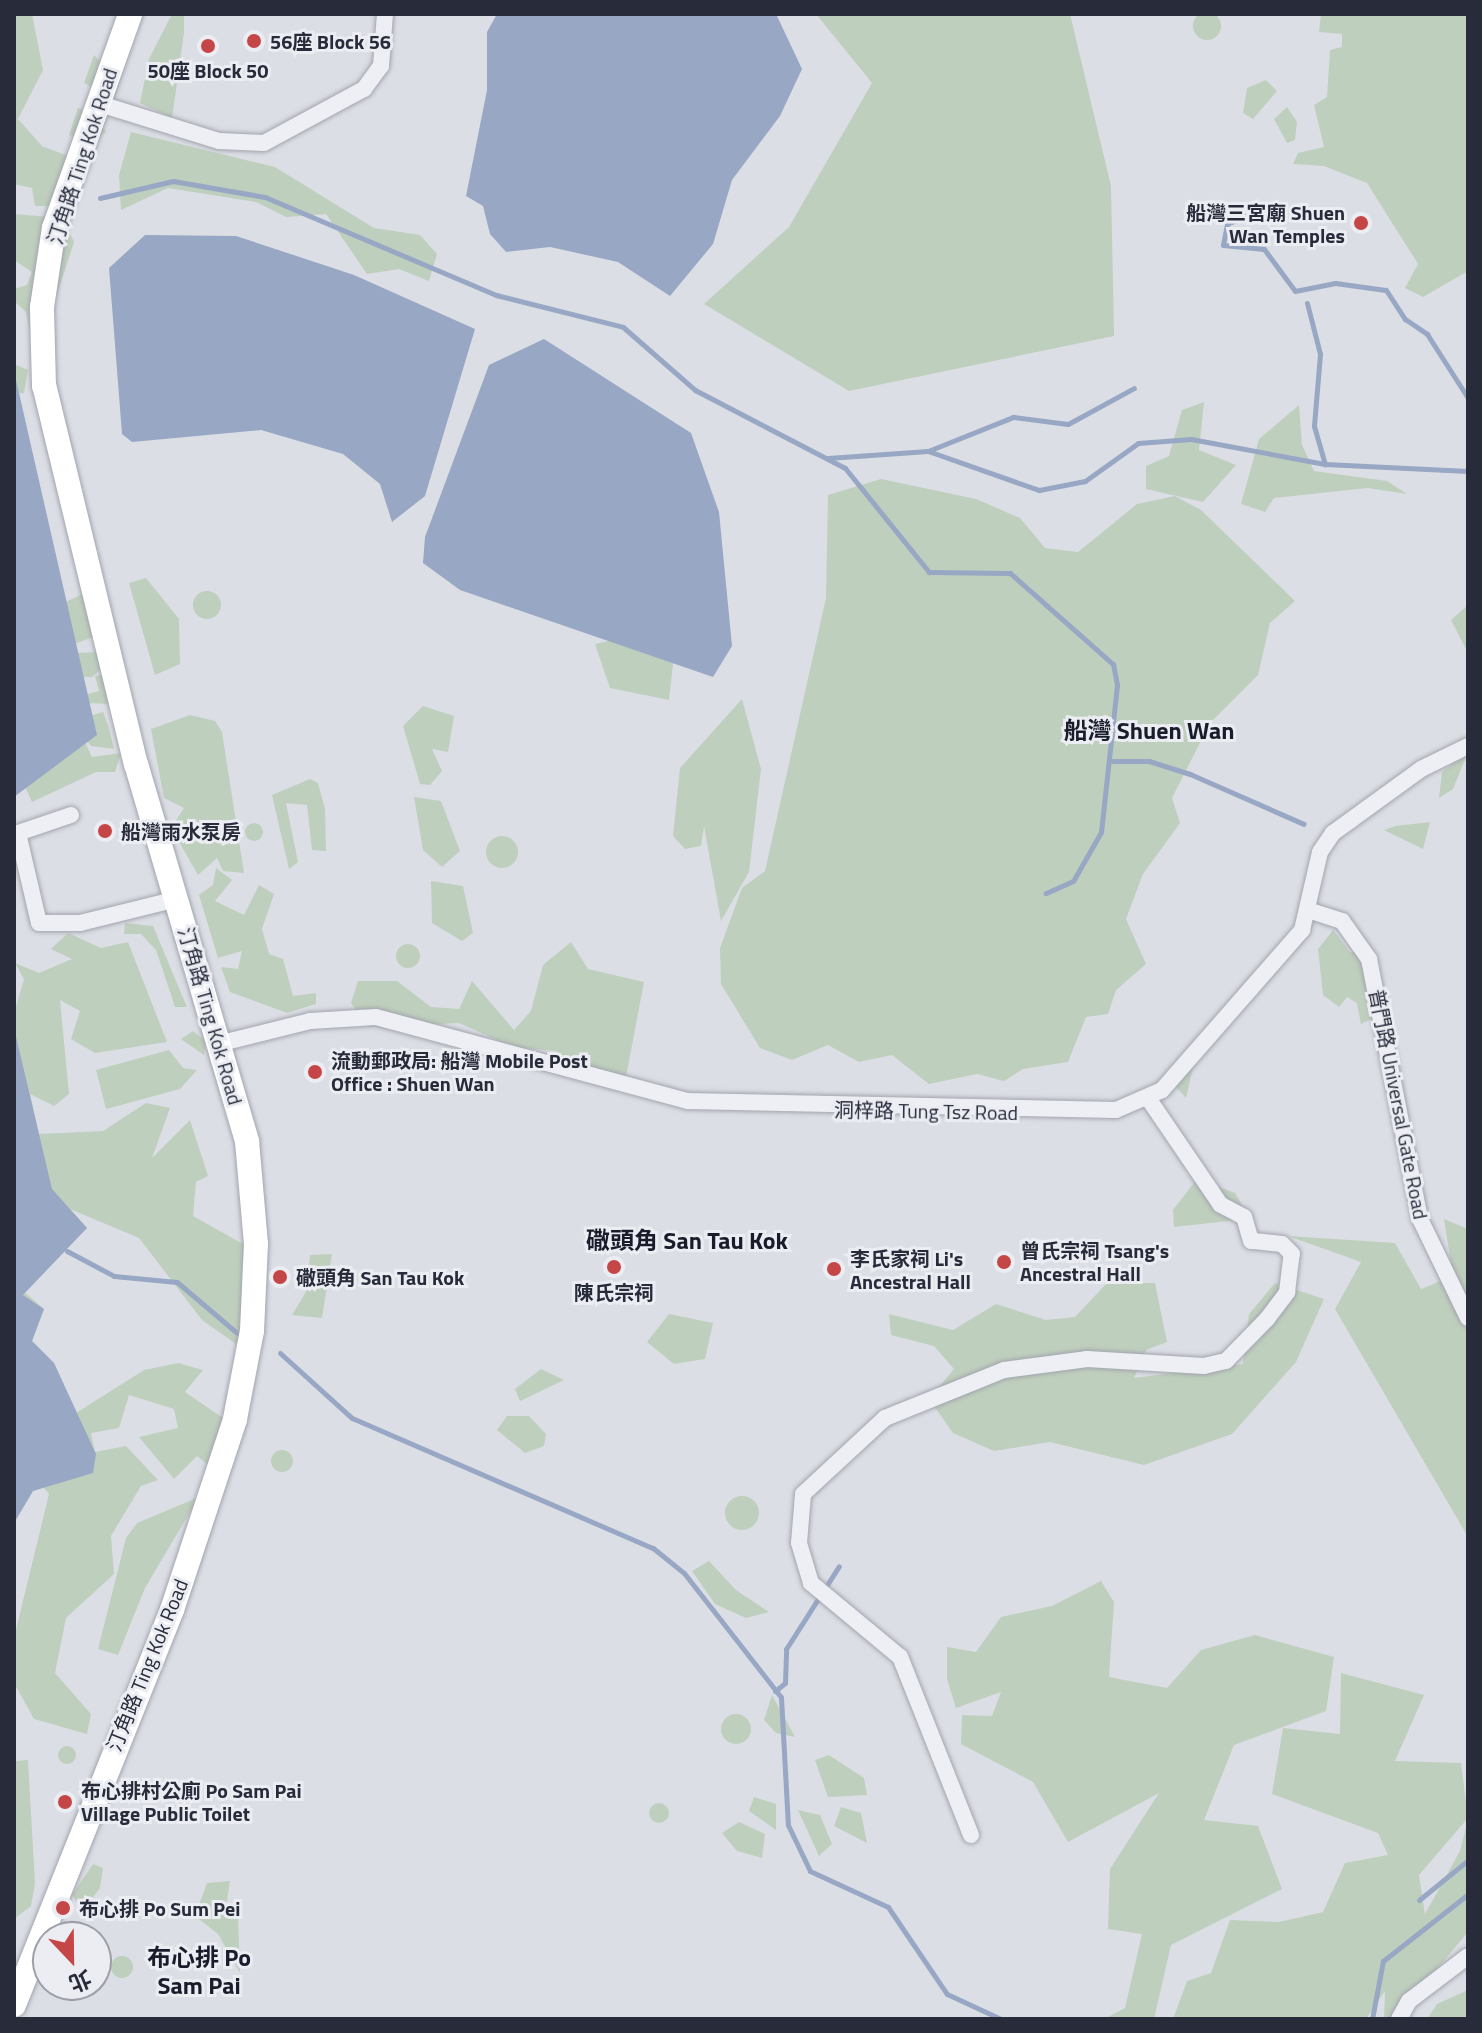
<!DOCTYPE html>
<html>
<head>
<meta charset="utf-8">
<style>
  body { margin:0 }
  #map { position:relative; width:1482px; height:2033px; overflow:hidden; background:#dcdee5; font-family:"Titillium Web","Noto Sans TC",sans-serif }
  div>[style] { position:absolute }
  .green>* { inset:0; background:#bfcfbd }
  .round { border-radius:50% }
  .water>* { inset:0; background:#98a7c4 }
  .stream>* { height:5px; margin:-2.5px; padding:0 2.5px; transform-origin:2.5px; border-radius:2.5px; background:#98a7c4 }
  .roads { filter:drop-shadow(0 0 2px #a2a5ae) drop-shadow(0 0 2px #a2a5ae) }
  .street>* { height:16px; margin:-8px; padding:0 8px; transform-origin:8px; border-radius:8px; background:#eeeff4 }
  .secondary>* { height:24px; margin:-12px; padding:0 12px; transform-origin:12px; border-radius:12px; background:#fff }
  .dots>* { width:22px; height:22px; translate:-50% -50%; box-sizing:border-box; border:4px solid #ebedf3; border-radius:50% }
  span { translate:-50% -50%; white-space:nowrap; text-align:center; line-height:1.15; -webkit-text-stroke:6px #ebedf3; paint-order:stroke }
  .poi-label { font-size:20px; color:#272b3a; font-weight:700 }
  .left { translate:0 -50%; text-align:left }
  .right { translate:-100% -50%; text-align:right }
  .street-label { font-size:20px; color:#272b3a }
  .quarter-label { font-size:24px; color:#191c2b; font-weight:700 }
  .frame { position:absolute; inset:0; border:16px solid #272b3a; pointer-events:none }
  .north { position:absolute; left:32px; top:1921px; width:80px; height:80px; box-sizing:border-box; background:#ebedf3; border:2px solid #9d9fa9; border-radius:50%; rotate:158deg; font-size:22px; font-weight:700; line-height:32px; text-align:center; color:#272b3a }
  .north::after { content:''; display:block; margin:auto; width:28px; height:36px; background:#c54646; clip-path:polygon(50% 0,100% 100%,50% 72%,0 100%) }
</style>
</head>
<body>
<div id="map">
  <div class="green">
    <div class="round" style="left:1193px;top:12px;width:28px;height:28px"></div>
    <div style="clip-path:polygon(14px 14px,32px 14px,43px 70px,18px 119px,42px 146px,73px 158px,67px 206px,35px 206px,32px 188px,14px 184px)"></div>
    <div style="clip-path:polygon(172px 14px,184px 14px,184px 33px,172px 118px,140px 103px,149px 59px)"></div>
    <div style="clip-path:polygon(816px 14px,1070px 14px,1111px 186px,1114px 336px,849px 391px,704px 304px,789px 227px,872px 83px)"></div>
    <div style="clip-path:polygon(1321px 14px,1468px 14px,1468px 271px,1423px 297px,1405px 288px,1418px 264px,1367px 183px,1324px 166px,1293px 164px,1298px 153px,1324px 147px,1314px 105px,1327px 97px,1330px 50px,1342px 47px,1342px 34px,1319px 32px)"></div>
    <div style="clip-path:polygon(94px 55px,120px 81px,115px 98px,84px 83px)"></div>
    <div style="clip-path:polygon(1266px 80px,1277px 91px,1253px 119px,1243px 113px,1247px 88px)"></div>
    <div style="clip-path:polygon(1287px 107px,1297px 122px,1295px 140px,1287px 143px,1274px 119px)"></div>
    <div style="clip-path:polygon(78px 108px,96px 116px,106px 132px,89px 142px,69px 135px)"></div>
    <div style="clip-path:polygon(131px 132px,275px 167px,374px 228px,420px 235px,437px 254px,429px 281px,399px 269px,367px 274px,326px 214px,286px 217px,256px 202px,168px 188px,121px 210px,119px 175px)"></div>
    <div style="clip-path:polygon(14px 214px,62px 218px,74px 242px,36px 359px,26px 312px,14px 301px,14px 289px,27px 285px,32px 272px,14px 260px)"></div>
    <div style="clip-path:polygon(14px 364px,28px 370px,24px 393px,14px 394px)"></div>
    <div style="clip-path:polygon(1204px 402px,1199px 450px,1236px 465px,1203px 502px,1146px 489px,1146px 466px,1169px 456px,1182px 410px)"></div>
    <div style="clip-path:polygon(1299px 405px,1302px 445px,1314px 471px,1387px 481px,1407px 494px,1368px 488px,1274px 498px,1265px 512px,1241px 504px,1259px 439px)"></div>
    <div style="clip-path:polygon(881px 479px,976px 499px,1020px 518px,1045px 548px,1078px 552px,1137px 504px,1175px 496px,1201px 510px,1295px 601px,1270px 623px,1258px 675px,1210px 723px,1172px 798px,1180px 823px,1143px 874px,1126px 919px,1146px 964px,1116px 990px,1108px 1014px,1086px 1017px,1068px 1062px,1023px 1069px,1004px 1081px,977px 1074px,929px 1084px,892px 1055px,859px 1062px,828px 1045px,792px 1060px,760px 1048px,721px 984px,720px 948px,742px 888px,765px 871px,826px 598px,828px 495px)"></div>
    <div style="clip-path:polygon(146px 578px,179px 619px,180px 664px,155px 675px,129px 583px)"></div>
    <div class="round" style="left:193px;top:591px;width:28px;height:28px"></div>
    <div style="clip-path:polygon(85px 593px,96px 636px,77px 643px,54px 631px,48px 610px)"></div>
    <div style="clip-path:polygon(1468px 605px,1468px 653px,1451px 620px)"></div>
    <div style="clip-path:polygon(636px 635px,675px 647px,669px 700px,610px 688px,595px 644px)"></div>
    <div style="clip-path:polygon(101px 652px,107px 664px,92px 677px,75px 677px,74px 653px)"></div>
    <div style="clip-path:polygon(105px 675px,110px 704px,86px 703px,84px 695px,99px 691px,95px 676px)"></div>
    <div style="clip-path:polygon(742px 699px,761px 769px,749px 872px,721px 921px,704px 826px,701px 846px,685px 849px,673px 836px,680px 768px)"></div>
    <div style="clip-path:polygon(423px 706px,454px 716px,448px 752px,432px 749px,442px 771px,430px 785px,420px 784px,403px 726px)"></div>
    <div style="clip-path:polygon(103px 712px,109px 728px,114px 749px,91px 746px,83px 736px,83px 718px)"></div>
    <div style="clip-path:polygon(190px 715px,215px 721px,222px 732px,244px 873px,223px 871px,217px 858px,198px 875px,171px 828px,184px 808px,164px 798px,151px 729px)"></div>
    <div style="clip-path:polygon(85px 742px,92px 757px,121px 753px,115px 772px,96px 772px,32px 802px,24px 784px,71px 743px)"></div>
    <div style="clip-path:polygon(1468px 752px,1453px 789px,1439px 798px,1442px 772px)"></div>
    <div style="clip-path:polygon(310px 779px,318px 783px,325px 809px,326px 851px,312px 850px,307px 805px,286px 803px,298px 862px,289px 869px,272px 795px)"></div>
    <div style="clip-path:polygon(414px 797px,441px 801px,460px 851px,442px 867px,423px 850px)"></div>
    <div style="clip-path:polygon(1430px 822px,1423px 849px,1384px 830px,1395px 826px)"></div>
    <div class="round" style="left:245px;top:823px;width:18px;height:18px"></div>
    <div class="round" style="left:486px;top:836px;width:32px;height:32px"></div>
    <div style="clip-path:polygon(216px 868px,232px 880px,215px 901px,244px 915px,259px 885px,274px 894px,262px 929px,269px 954px,283px 959px,293px 996px,316px 993px,316px 1004px,287px 1013px,230px 992px,221px 967px,238px 969px,242px 951px,218px 958px,199px 895px,213px 885px)"></div>
    <div style="clip-path:polygon(431px 881px,463px 886px,473px 933px,462px 941px,432px 923px)"></div>
    <div style="clip-path:polygon(125px 923px,153px 926px,187px 1007px,175px 1007px,156px 950px,141px 934px,124px 934px)"></div>
    <div style="clip-path:polygon(1333px 930px,1350px 952px,1369px 951px,1386px 1012px,1361px 1024px,1357px 1003px,1347px 997px,1339px 1007px,1323px 995px,1318px 949px)"></div>
    <div style="clip-path:polygon(68px 933px,101px 948px,128px 942px,167px 1042px,95px 1053px,71px 1039px,80px 1011px,60px 1000px,69px 1094px,54px 1106px,30px 1094px,39px 1134px,103px 1131px,146px 1103px,170px 1108px,152px 1158px,190px 1120px,208px 1176px,196px 1182px,193px 1216px,250px 1248px,239px 1346px,202px 1320px,139px 1238px,70px 1209px,87px 1228px,22px 1290px,44px 1309px,32px 1341px,54px 1363px,76px 1413px,144px 1370px,178px 1363px,203px 1370px,185px 1392px,226px 1420px,212px 1468px,197px 1456px,174px 1479px,139px 1437px,178px 1428px,174px 1409px,129px 1395px,119px 1428px,91px 1433px,95px 1452px,126px 1446px,158px 1480px,141px 1486px,111px 1536px,114px 1574px,66px 1618px,55px 1673px,91px 1714px,87px 1734px,34px 1719px,14px 1683px,14px 1638px,49px 1494px,43px 1487px,33px 1491px,14px 1523px,14px 1014px,24px 979px,15px 963px,39px 973px,72px 959px,51px 949px)"></div>
    <div style="clip-path:polygon(571px 942px,588px 969px,644px 982px,626px 1077px,561px 1061px,556px 1051px,513px 1047px,459px 1023px,369px 1027px,351px 1003px,358px 981px,397px 981px,431px 1007px,459px 1009px,472px 981px,514px 1030px,531px 1011px,543px 965px)"></div>
    <div class="round" style="left:396px;top:944px;width:24px;height:24px"></div>
    <div style="clip-path:polygon(193px 1031px,206px 1041px,204px 1055px,181px 1039px)"></div>
    <div style="clip-path:polygon(169px 1050px,183px 1068px,197px 1070px,180px 1089px,106px 1109px,96px 1070px)"></div>
    <div style="clip-path:polygon(1175px 1067px,1193px 1068px,1186px 1098px,1167px 1077px)"></div>
    <div style="clip-path:polygon(1197px 1179px,1235px 1193px,1242px 1205px,1237px 1220px,1174px 1227px,1173px 1210px)"></div>
    <div style="clip-path:polygon(1444px 1219px,1468px 1229px,1468px 1537px,1335px 1309px,1361px 1262px,1288px 1236px,1395px 1243px,1421px 1289px,1453px 1276px)"></div>
    <div style="clip-path:polygon(332px 1254px,322px 1318px,292px 1315px,307px 1290px,310px 1255px)"></div>
    <div style="clip-path:polygon(1107px 1283px,1155px 1283px,1167px 1342px,1146px 1350px,1134px 1378px,1243px 1364px,1249px 1314px,1275px 1283px,1324px 1299px,1296px 1362px,1232px 1434px,1144px 1465px,1050px 1442px,994px 1451px,953px 1433px,929px 1399px,954px 1369px,934px 1346px,891px 1335px,889px 1314px,953px 1330px,996px 1304px,1046px 1320px,1075px 1317px)"></div>
    <div style="clip-path:polygon(669px 1314px,713px 1323px,705px 1359px,674px 1364px,647px 1342px)"></div>
    <div style="clip-path:polygon(541px 1369px,564px 1380px,520px 1401px,515px 1389px)"></div>
    <div style="clip-path:polygon(507px 1416px,529px 1416px,546px 1434px,544px 1446px,525px 1453px,497px 1430px)"></div>
    <div class="round" style="left:271px;top:1450px;width:22px;height:22px"></div>
    <div class="round" style="left:725px;top:1496px;width:34px;height:34px"></div>
    <div style="clip-path:polygon(199px 1497px,145px 1588px,118px 1655px,98px 1649px,126px 1538px,137px 1523px)"></div>
    <div style="clip-path:polygon(709px 1561px,736px 1590px,769px 1612px,746px 1618px,715px 1604px,692px 1571px)"></div>
    <div style="clip-path:polygon(1101px 1581px,1114px 1602px,1109px 1677px,1167px 1688px,1201px 1650px,1255px 1635px,1334px 1657px,1326px 1711px,1234px 1745px,1204px 1820px,1258px 1826px,1282px 1889px,1171px 1945px,1154px 2019px,1104px 2019px,1125px 2008px,1142px 1934px,1108px 1929px,1110px 1869px,1159px 1793px,1068px 1842px,1033px 1782px,961px 1744px,962px 1715px,992px 1716px,1001px 1692px,956px 1708px,947px 1679px,947px 1647px,976px 1652px,1001px 1617px,1052px 1606px)"></div>
    <div style="clip-path:polygon(1341px 1673px,1424px 1695px,1395px 1761px,1461px 1763px,1468px 1818px,1419px 1875px,1425px 1914px,1460px 1851px,1468px 1819px,1468px 1932px,1395px 2019px,1384px 2019px,1385px 1991px,1366px 2019px,1173px 2019px,1187px 1981px,1211px 1973px,1230px 1920px,1279px 1922px,1323px 1912px,1345px 1863px,1388px 1855px,1378px 1833px,1272px 1794px,1283px 1728px,1340px 1734px)"></div>
    <div style="clip-path:polygon(772px 1695px,795px 1737px,776px 1733px,764px 1720px)"></div>
    <div class="round" style="left:721px;top:1714px;width:30px;height:30px"></div>
    <div class="round" style="left:58px;top:1746px;width:18px;height:18px"></div>
    <div style="clip-path:polygon(829px 1755px,864px 1778px,867px 1795px,828px 1797px,815px 1760px)"></div>
    <div style="clip-path:polygon(28px 1760px,35px 1883px,31px 1906px,14px 1919px,14px 1761px)"></div>
    <div style="clip-path:polygon(754px 1797px,776px 1804px,776px 1830px,749px 1811px)"></div>
    <div class="round" style="left:649px;top:1803px;width:20px;height:20px"></div>
    <div style="clip-path:polygon(841px 1807px,861px 1813px,867px 1843px,834px 1826px)"></div>
    <div style="clip-path:polygon(798px 1810px,820px 1815px,832px 1844px,819px 1856px)"></div>
    <div style="clip-path:polygon(739px 1822px,765px 1834px,762px 1858px,737px 1851px,722px 1833px)"></div>
    <div style="clip-path:polygon(93px 1864px,103px 1868px,100px 1888px,83px 1911px,72px 1895px)"></div>
    <div style="clip-path:polygon(230px 1881px,226px 1908px,229px 1917px,238px 1915px,240px 1973px,218px 1934px,195px 1916px,207px 1883px)"></div>
    <div class="round" style="left:111px;top:1956px;width:22px;height:22px"></div>
    <div style="clip-path:polygon(1468px 1990px,1468px 2019px,1427px 2019px,1437px 2004px)"></div>
  </div>
  <div class="water">
    <div style="clip-path:polygon(497px 14px,777px 16px,802px 69px,780px 116px,732px 180px,713px 244px,670px 296px,618px 262px,550px 247px,506px 252px,490px 234px,483px 206px,466px 196px,487px 90px,487px 32px)"></div>
    <div style="clip-path:polygon(145px 235px,236px 236px,354px 275px,475px 329px,425px 496px,392px 522px,380px 484px,343px 454px,261px 430px,132px 442px,122px 434px,109px 268px)"></div>
    <div style="clip-path:polygon(544px 339px,691px 433px,719px 512px,732px 646px,713px 677px,460px 590px,423px 563px,425px 537px,489px 365px)"></div>
    <div style="clip-path:polygon(14px 371px,97px 735px,14px 797px)"></div>
    <div style="clip-path:polygon(14px 1028px,52px 1189px,87px 1228px,23px 1295px,44px 1309px,32px 1341px,54px 1363px,96px 1454px,93px 1473px,33px 1491px,14px 1523px)"></div>
  </div>
  <div class="stream">
    <div style="left:100px;top:198px;width:75px;rotate:-13.1deg"></div>
    <div style="left:173px;top:181px;width:93px;rotate:9.9deg"></div>
    <div style="left:265px;top:197px;width:251px;rotate:23deg"></div>
    <div style="left:496px;top:295px;width:131px;rotate:14.1deg"></div>
    <div style="left:623px;top:327px;width:96px;rotate:41.2deg"></div>
    <div style="left:695px;top:390px;width:169px;rotate:27.5deg"></div>
    <div style="left:845px;top:468px;width:134px;rotate:51.1deg"></div>
    <div style="left:929px;top:572px;width:81px;rotate:0.7deg"></div>
    <div style="left:1010px;top:573px;width:137px;rotate:41.5deg"></div>
    <div style="left:1113px;top:664px;width:21px;rotate:79deg"></div>
    <div style="left:1117px;top:685px;width:148px;rotate:96.2deg"></div>
    <div style="left:1101px;top:832px;width:56px;rotate:119.7deg"></div>
    <div style="left:1073px;top:881px;width:30px;rotate:156deg"></div>
    <div style="left:1267px;top:207px;width:43px;rotate:157deg"></div>
    <div style="left:1227px;top:224px;width:21px;rotate:101deg"></div>
    <div style="left:1223px;top:245px;width:41px;rotate:5.6deg"></div>
    <div style="left:1264px;top:249px;width:52px;rotate:53.6deg"></div>
    <div style="left:1295px;top:291px;width:41px;rotate:-11.3deg"></div>
    <div style="left:1335px;top:283px;width:51px;rotate:7.8deg"></div>
    <div style="left:1386px;top:290px;width:35px;rotate:57deg"></div>
    <div style="left:1405px;top:319px;width:27px;rotate:34deg"></div>
    <div style="left:1427px;top:334px;width:76px;rotate:57.4deg"></div>
    <div style="left:1307px;top:303px;width:53px;rotate:75.7deg"></div>
    <div style="left:1320px;top:354px;width:72px;rotate:94.8deg"></div>
    <div style="left:1314px;top:426px;width:40px;rotate:74deg"></div>
    <div style="left:928px;top:451px;width:118px;rotate:19.4deg"></div>
    <div style="left:1039px;top:490px;width:47px;rotate:-11.1deg"></div>
    <div style="left:1085px;top:481px;width:65px;rotate:-35.6deg"></div>
    <div style="left:1138px;top:443px;width:53px;rotate:-4.3deg"></div>
    <div style="left:1191px;top:439px;width:136px;rotate:10.6deg"></div>
    <div style="left:1325px;top:464px;width:143px;rotate:2.8deg"></div>
    <div style="left:828px;top:458px;width:100px;rotate:-4deg"></div>
    <div style="left:928px;top:451px;width:92px;rotate:-21.8deg"></div>
    <div style="left:1013px;top:417px;width:55px;rotate:7.3deg"></div>
    <div style="left:1068px;top:424px;width:75px;rotate:-28.6deg"></div>
    <div style="left:1113px;top:761px;width:36px"></div>
    <div style="left:1149px;top:761px;width:43px;rotate:17.6deg"></div>
    <div style="left:1190px;top:774px;width:124px;rotate:23.7deg"></div>
    <div style="left:67px;top:1251px;width:53px;rotate:28deg"></div>
    <div style="left:114px;top:1276px;width:63px;rotate:5.4deg"></div>
    <div style="left:177px;top:1282px;width:79px;rotate:40.4deg"></div>
    <div style="left:280px;top:1353px;width:97px;rotate:42.1deg"></div>
    <div style="left:352px;top:1418px;width:328px;rotate:23.4deg"></div>
    <div style="left:653px;top:1548px;width:40px;rotate:39deg"></div>
    <div style="left:684px;top:1573px;width:157px;rotate:52deg"></div>
    <div style="left:781px;top:1697px;width:128px;rotate:86.9deg"></div>
    <div style="left:788px;top:1825px;width:51px;rotate:64.4deg"></div>
    <div style="left:810px;top:1871px;width:86px;rotate:24.8deg"></div>
    <div style="left:888px;top:1907px;width:105px;rotate:55.9deg"></div>
    <div style="left:947px;top:1994px;width:60px;rotate:24.8deg"></div>
    <div style="left:775px;top:1691px;width:13px;rotate:-39deg"></div>
    <div style="left:785px;top:1683px;width:34px;rotate:-88deg"></div>
    <div style="left:786px;top:1649px;width:98px;rotate:-57.4deg"></div>
    <div style="left:1419px;top:1900px;width:62px;rotate:-39.1deg"></div>
    <div style="left:1372px;top:2019px;width:59px;rotate:-79.3deg"></div>
    <div style="left:1383px;top:1961px;width:108px;rotate:-38.2deg"></div>
  </div>
  <div class="roads">
    <div class="street">
      <div style="left:97px;top:103px;width:128px;rotate:17.3deg"></div>
      <div style="left:219px;top:141px;width:45px;rotate:2.5deg"></div>
      <div style="left:264px;top:143px;width:114px;rotate:-28.4deg"></div>
      <div style="left:364px;top:89px;width:29px;rotate:-54deg"></div>
      <div style="left:381px;top:66px;width:52px;rotate:-85.6deg"></div>
      <div style="left:71px;top:815px;width:56px;rotate:161.2deg"></div>
      <div style="left:18px;top:833px;width:92px;rotate:76.9deg"></div>
      <div style="left:39px;top:923px;width:41px"></div>
      <div style="left:80px;top:923px;width:100px;rotate:-13.9deg"></div>
      <div style="left:1311px;top:911px;width:33px;rotate:18deg"></div>
      <div style="left:1342px;top:921px;width:47px;rotate:54.6deg"></div>
      <div style="left:1369px;top:959px;width:265px;rotate:78.9deg"></div>
      <div style="left:1420px;top:1219px;width:110px;rotate:64.1deg"></div>
      <div style="left:222px;top:1043px;width:91px;rotate:-14deg"></div>
      <div style="left:310px;top:1021px;width:66px;rotate:-3.5deg"></div>
      <div style="left:376px;top:1017px;width:323px;rotate:15.1deg"></div>
      <div style="left:688px;top:1101px;width:428px;rotate:1.2deg"></div>
      <div style="left:1116px;top:1110px;width:50px;rotate:-23.5deg"></div>
      <div style="left:1162px;top:1090px;width:213px;rotate:-48.8deg"></div>
      <div style="left:1302px;top:930px;width:80px;rotate:-77deg"></div>
      <div style="left:1320px;top:852px;width:23px;rotate:-56deg"></div>
      <div style="left:1333px;top:833px;width:109px;rotate:-36deg"></div>
      <div style="left:1421px;top:769px;width:52px;rotate:-26.1deg"></div>
      <div style="left:971px;top:1835px;width:192px;rotate:-111.7deg"></div>
      <div style="left:900px;top:1657px;width:116px;rotate:-140.3deg"></div>
      <div style="left:811px;top:1583px;width:42px;rotate:-106.7deg"></div>
      <div style="left:799px;top:1543px;width:49px;rotate:-85.3deg"></div>
      <div style="left:803px;top:1494px;width:112px;rotate:-42.8deg"></div>
      <div style="left:885px;top:1418px;width:128px;rotate:-22deg"></div>
      <div style="left:1004px;top:1370px;width:84px;rotate:-7.5deg"></div>
      <div style="left:1087px;top:1359px;width:117px;rotate:3.4deg"></div>
      <div style="left:1204px;top:1366px;width:23px;rotate:-13deg"></div>
      <div style="left:1226px;top:1361px;width:59px;rotate:-45.7deg"></div>
      <div style="left:1267px;top:1319px;width:34px;rotate:-53deg"></div>
      <div style="left:1287px;top:1292px;width:38px;rotate:-83deg"></div>
      <div style="left:1292px;top:1254px;width:14px;rotate:-135deg"></div>
      <div style="left:1282px;top:1244px;width:31px;rotate:-174deg"></div>
      <div style="left:1251px;top:1241px;width:25px;rotate:-106deg"></div>
      <div style="left:1244px;top:1217px;width:27px;rotate:-152deg"></div>
      <div style="left:1220px;top:1204px;width:128px;rotate:-124.2deg"></div>
      <div style="left:1399px;top:2019px;width:21px;rotate:-61deg"></div>
      <div style="left:1409px;top:2001px;width:74px;rotate:-37.3deg"></div>
    </div>
    <div class="secondary">
      <div style="left:14px;top:2005px;width:425px;rotate:-68.2deg"></div>
      <div style="left:172px;top:1610px;width:201px;rotate:-71.7deg"></div>
      <div style="left:235px;top:1419px;width:90px;rotate:-79.1deg"></div>
      <div style="left:252px;top:1331px;width:87px;rotate:-87.4deg"></div>
      <div style="left:256px;top:1244px;width:103px;rotate:-95deg"></div>
      <div style="left:247px;top:1141px;width:392px;rotate:-106.4deg"></div>
      <div style="left:136px;top:765px;width:390px;rotate:-103.6deg"></div>
      <div style="left:44px;top:386px;width:79px;rotate:-91.5deg"></div>
      <div style="left:42px;top:307px;width:80px;rotate:-81.4deg"></div>
      <div style="left:54px;top:228px;width:227px;rotate:-70.4deg"></div>
    </div>
  </div>
  <div class="dots">
    <div style="left:254px;top:41px;background:#c54646"></div>
    <div style="left:208px;top:46px;background:#c54646"></div>
    <div style="left:1361px;top:223px;background:#c54646"></div>
    <div style="left:105px;top:831px;background:#c54646"></div>
    <div style="left:315px;top:1072px;background:#c54646"></div>
    <div style="left:1004px;top:1262px;background:#c54646"></div>
    <div style="left:614px;top:1267px;background:#c54646"></div>
    <div style="left:834px;top:1269px;background:#c54646"></div>
    <div style="left:280px;top:1277px;background:#c54646"></div>
    <div style="left:65px;top:1802px;background:#c54646"></div>
    <div style="left:63px;top:1908px;background:#c54646"></div>
  </div>
  <div class="poi-label">
    <span class="left" style="left:270px;top:41px">56座 Block 56</span>
    <span style="left:208px;top:70px">50座 Block 50</span>
    <span class="right" style="left:1345px;top:224px">船灣三宮廟 Shuen<br>Wan Temples</span>
    <span class="left" style="left:121px;top:831px">船灣雨水泵房</span>
    <span class="left" style="left:331px;top:1072px">流動郵政局: 船灣 Mobile Post<br>Office : Shuen Wan</span>
    <span class="left" style="left:1020px;top:1262px">曾氏宗祠 Tsang's<br>Ancestral Hall</span>
    <span class="left" style="left:850px;top:1270px">李氏家祠 Li's<br>Ancestral Hall</span>
    <span class="left" style="left:296px;top:1277px">䃟頭角 San Tau Kok</span>
    <span style="left:614px;top:1292px">陳氏宗祠</span>
    <span class="left" style="left:81px;top:1802px">布心排村公廁 Po Sam Pai<br>Village Public Toilet</span>
    <span class="left" style="left:79px;top:1908px">布心排 Po Sum Pei</span>
  </div>
  <div class="street-label">
    <span style="left:82px;top:156px;rotate:-72deg">汀角路 Ting Kok Road</span>
    <span style="left:211px;top:1016px;rotate:74deg">汀角路 Ting Kok Road</span>
    <span style="left:1399px;top:1104px;rotate:79deg">普門路 Universal Gate Road</span>
    <span style="left:926px;top:1111px;rotate:1deg">洞梓路 Tung Tsz Road</span>
    <span style="left:147px;top:1665px;rotate:-68deg">汀角路 Ting Kok Road</span>
  </div>
  <div class="quarter-label">
    <span style="left:1149px;top:731px">船灣 Shuen Wan</span>
    <span style="left:687px;top:1241px">䃟頭角 San Tau Kok</span>
    <span style="left:199px;top:1972px">布心排 Po<br>Sam Pai</span>
  </div>
  <div class="frame"></div>
  <div class="north">北</div>
</div>
</body>
</html>
